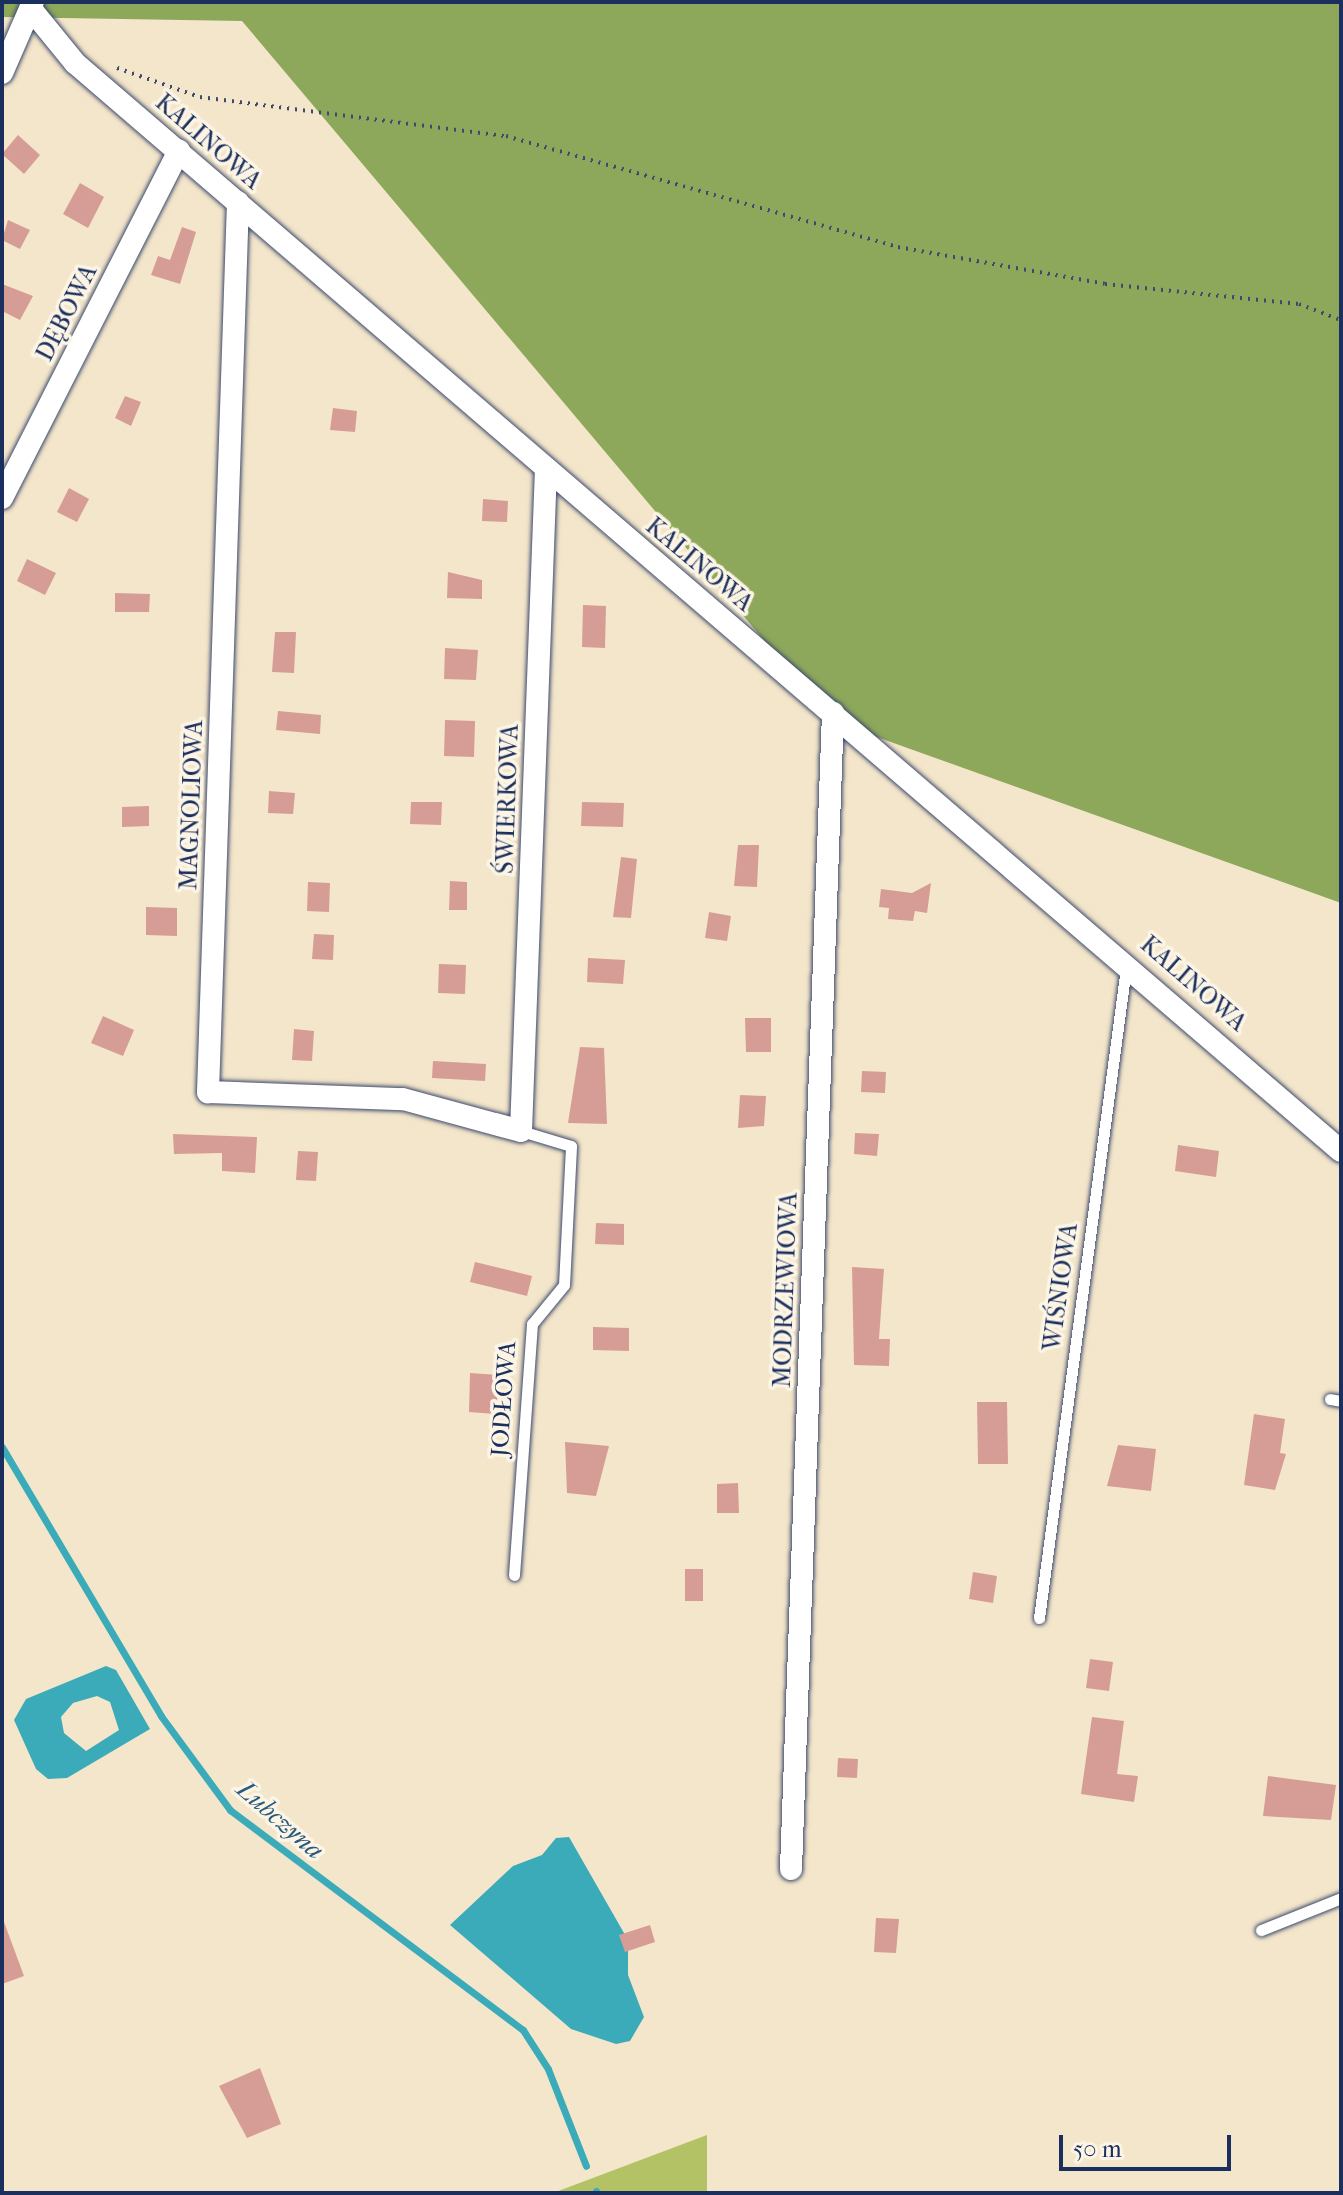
<!DOCTYPE html>
<html>
<head>
<meta charset="utf-8">
<style>
  body { margin:0 }
  #map { position:relative; width:1343px; height:2195px; overflow:hidden; background:#f4e6ca; font-family:"IM FELL French Canon",serif }
  div>[style] { position:absolute }
  .green>* { inset:0; background:#b2c265 }
  .forest>* { inset:0; background:#8da85a }
  .water>* { inset:0; background:#3cabb9 }
  .stream>* { height:7px; margin:-3.5px; padding:0 3.5px; transform-origin:3.5px; border-radius:3.5px; background:#3cabb9 }
  .building>* { inset:0; background:#d69d96 }
  .path>* { height:4px; margin-top:-2px; transform-origin:0; background:repeating-linear-gradient(90deg,#3c4a6e 0 2px,transparent 0 8px) }
  .roads { filter:drop-shadow(0 0 2px #3c4a6e) drop-shadow(0 0 2px #3c4a6e) }
  .service>* { height:11px; margin:-5.5px; padding:0 5.5px; transform-origin:5.5px; border-radius:5.5px; background:#fff }
  .minor>* { height:22px; margin:-11px; padding:0 11px; transform-origin:11px; border-radius:11px; background:#fff }
  span { translate:-50% -50%; white-space:nowrap; text-align:center; line-height:1.15; -webkit-text-stroke:7px #fcf5e5; paint-order:stroke }
  .street-label { font-size:24px; color:#1b2f5e }
  .water-label { font-size:26px; color:#275a7e; font-style:italic }
  .frame { position:absolute; inset:0; border:4px solid #1b2f5e; pointer-events:none }
  .scale { position:absolute; left:1059px; top:2135px; width:172px; height:36px; box-sizing:border-box; border:4px solid #1b2f5e; border-top:0; padding-left:10px; font-size:24px; line-height:28px; white-space:nowrap; color:#1b2f5e; -webkit-text-stroke:6px #fcf5e5; paint-order:stroke }
</style>
</head>
<body>
<div id="map">
  <div class="green">
    <div style="clip-path:polygon(707px 2135px,707px 2193px,553px 2193px)"></div>
  </div>
  <div class="forest">
    <div style="clip-path:polygon(2px 2px,1341px 2px,1341px 903px,832px 721px,242px 21px,2px 17px)"></div>
  </div>
  <div class="water">
    <div style="clip-path:polygon(evenodd,106px 1666px,116px 1670px,150px 1729px,67px 1778px,48px 1779px,36px 1769px,14px 1720px,26px 1699px,106px 1666px,97px 1696px,110px 1702px,119px 1730px,86px 1751px,64px 1733px,61px 1717px,73px 1703px,97px 1696px)"></div>
    <div style="clip-path:polygon(569px 1837px,628px 1940px,628px 1975px,644px 2017px,630px 2041px,616px 2044px,571px 2029px,450px 1925px,513px 1866px,542px 1855px,556px 1838px)"></div>
  </div>
  <div class="stream">
    <div style="left:2px;top:1447px;width:312px;rotate:59.4deg"></div>
    <div style="left:161px;top:1716px;width:117px;rotate:53.7deg"></div>
    <div style="left:230px;top:1810px;width:366px;rotate:36.9deg"></div>
    <div style="left:523px;top:2030px;width:46px;rotate:57.3deg"></div>
    <div style="left:548px;top:2069px;width:104px;rotate:68.6deg"></div>
    <div style="left:596px;top:2191px;width:2px;rotate:63deg"></div>
  </div>
  <div class="building">
    <div style="clip-path:polygon(18px 135px,40px 155px,24px 174px,2px 154px)"></div>
    <div style="clip-path:polygon(80px 183px,104px 197px,88px 228px,63px 214px)"></div>
    <div style="clip-path:polygon(8px 220px,30px 230px,20px 249px,2px 240px)"></div>
    <div style="clip-path:polygon(182px 227px,196px 232px,180px 284px,151px 275px,158px 256px,170px 260px)"></div>
    <div style="clip-path:polygon(2px 284px,33px 296px,20px 320px,2px 311px)"></div>
    <div style="clip-path:polygon(125px 396px,141px 402px,131px 426px,115px 418px)"></div>
    <div style="clip-path:polygon(333px 408px,357px 411px,355px 432px,330px 430px)"></div>
    <div style="clip-path:polygon(69px 488px,89px 499px,77px 522px,57px 512px)"></div>
    <div style="clip-path:polygon(483px 499px,508px 501px,507px 522px,482px 521px)"></div>
    <div style="clip-path:polygon(27px 559px,56px 573px,45px 595px,17px 581px)"></div>
    <div style="clip-path:polygon(448px 572px,482px 580px,482px 599px,447px 598px)"></div>
    <div style="clip-path:polygon(115px 593px,150px 594px,149px 612px,115px 612px)"></div>
    <div style="clip-path:polygon(583px 605px,606px 606px,605px 648px,582px 647px)"></div>
    <div style="clip-path:polygon(275px 632px,296px 632px,294px 673px,272px 672px)"></div>
    <div style="clip-path:polygon(445px 648px,478px 650px,476px 680px,444px 679px)"></div>
    <div style="clip-path:polygon(278px 711px,321px 715px,320px 734px,276px 730px)"></div>
    <div style="clip-path:polygon(445px 720px,475px 721px,474px 757px,444px 756px)"></div>
    <div style="clip-path:polygon(269px 791px,295px 793px,293px 814px,268px 813px)"></div>
    <div style="clip-path:polygon(411px 802px,442px 802px,441px 825px,410px 824px)"></div>
    <div style="clip-path:polygon(582px 802px,624px 803px,623px 827px,581px 826px)"></div>
    <div style="clip-path:polygon(149px 806px,149px 826px,122px 827px,122px 807px)"></div>
    <div style="clip-path:polygon(738px 845px,759px 845px,757px 887px,734px 886px)"></div>
    <div style="clip-path:polygon(621px 857px,637px 859px,631px 918px,613px 917px)"></div>
    <div style="clip-path:polygon(450px 881px,467px 882px,467px 910px,449px 910px)"></div>
    <div style="clip-path:polygon(308px 882px,330px 883px,329px 912px,307px 911px)"></div>
    <div style="clip-path:polygon(931px 883px,927px 913px,915px 911px,913px 921px,888px 919px,889px 908px,879px 907px,881px 889px,912px 893px)"></div>
    <div style="clip-path:polygon(146px 907px,177px 908px,177px 936px,146px 935px)"></div>
    <div style="clip-path:polygon(709px 912px,731px 916px,727px 941px,705px 938px)"></div>
    <div style="clip-path:polygon(314px 934px,334px 935px,333px 960px,312px 959px)"></div>
    <div style="clip-path:polygon(588px 958px,625px 960px,623px 984px,587px 982px)"></div>
    <div style="clip-path:polygon(439px 964px,466px 965px,465px 994px,438px 993px)"></div>
    <div style="clip-path:polygon(103px 1016px,134px 1030px,123px 1056px,91px 1043px)"></div>
    <div style="clip-path:polygon(745px 1018px,771px 1018px,771px 1052px,746px 1052px)"></div>
    <div style="clip-path:polygon(294px 1029px,314px 1031px,312px 1061px,292px 1060px)"></div>
    <div style="clip-path:polygon(580px 1047px,604px 1048px,607px 1124px,568px 1123px)"></div>
    <div style="clip-path:polygon(433px 1061px,486px 1064px,485px 1081px,432px 1078px)"></div>
    <div style="clip-path:polygon(862px 1071px,886px 1072px,885px 1093px,861px 1092px)"></div>
    <div style="clip-path:polygon(740px 1095px,766px 1096px,764px 1126px,738px 1128px)"></div>
    <div style="clip-path:polygon(855px 1133px,879px 1134px,877px 1156px,854px 1154px)"></div>
    <div style="clip-path:polygon(173px 1134px,257px 1137px,255px 1173px,222px 1171px,222px 1153px,174px 1154px)"></div>
    <div style="clip-path:polygon(1178px 1145px,1219px 1151px,1216px 1177px,1175px 1171px)"></div>
    <div style="clip-path:polygon(298px 1151px,318px 1152px,316px 1181px,296px 1180px)"></div>
    <div style="clip-path:polygon(596px 1223px,624px 1224px,624px 1245px,595px 1244px)"></div>
    <div style="clip-path:polygon(475px 1262px,532px 1276px,527px 1296px,470px 1282px)"></div>
    <div style="clip-path:polygon(852px 1267px,884px 1269px,879px 1339px,890px 1339px,889px 1366px,854px 1365px)"></div>
    <div style="clip-path:polygon(593px 1327px,629px 1328px,629px 1351px,593px 1350px)"></div>
    <div style="clip-path:polygon(470px 1373px,499px 1375px,496px 1414px,469px 1412px)"></div>
    <div style="clip-path:polygon(977px 1402px,1007px 1402px,1008px 1464px,978px 1464px)"></div>
    <div style="clip-path:polygon(1254px 1414px,1285px 1419px,1280px 1453px,1286px 1454px,1275px 1490px,1244px 1485px)"></div>
    <div style="clip-path:polygon(565px 1442px,609px 1446px,596px 1496px,567px 1493px)"></div>
    <div style="clip-path:polygon(1118px 1445px,1156px 1449px,1151px 1491px,1107px 1486px)"></div>
    <div style="clip-path:polygon(738px 1483px,739px 1513px,717px 1513px,717px 1484px)"></div>
    <div style="clip-path:polygon(685px 1569px,703px 1569px,703px 1601px,685px 1601px)"></div>
    <div style="clip-path:polygon(973px 1572px,997px 1576px,993px 1603px,969px 1599px)"></div>
    <div style="clip-path:polygon(1090px 1659px,1113px 1662px,1109px 1691px,1086px 1688px)"></div>
    <div style="clip-path:polygon(1092px 1717px,1124px 1721px,1117px 1774px,1138px 1776px,1134px 1802px,1081px 1794px)"></div>
    <div style="clip-path:polygon(838px 1758px,858px 1759px,857px 1778px,837px 1777px)"></div>
    <div style="clip-path:polygon(1268px 1776px,1336px 1785px,1331px 1820px,1263px 1816px)"></div>
    <div style="clip-path:polygon(876px 1918px,899px 1919px,896px 1953px,874px 1952px)"></div>
    <div style="clip-path:polygon(4px 1922px,24px 1976px,2px 1984px,2px 1923px)"></div>
    <div style="clip-path:polygon(650px 1925px,655px 1942px,625px 1952px,619px 1935px)"></div>
    <div style="clip-path:polygon(260px 2068px,281px 2124px,247px 2138px,219px 2086px)"></div>
  </div>
  <div class="path">
    <div style="left:117px;top:68px;width:88px;rotate:19.3deg"></div>
    <div style="left:200px;top:97px;width:308px;rotate:7.3deg"></div>
    <div style="left:506px;top:136px;width:407px;rotate:15.8deg"></div>
    <div style="left:898px;top:247px;width:210px;rotate:10.1deg"></div>
    <div style="left:1105px;top:284px;width:195px;rotate:5.9deg"></div>
    <div style="left:1299px;top:304px;width:45px;rotate:20.9deg"></div>
  </div>
  <div class="roads">
    <div class="service">
      <div style="left:1330px;top:1399px;width:11px;rotate:10deg"></div>
      <div style="left:514px;top:1575px;width:252px;rotate:-85.9deg"></div>
      <div style="left:532px;top:1324px;width:50px;rotate:-50.6deg"></div>
      <div style="left:564px;top:1285px;width:139px;rotate:-87.1deg"></div>
      <div style="left:571px;top:1146px;width:52px;rotate:-163.3deg"></div>
      <div style="left:1039px;top:1618px;width:656px;rotate:-82.38deg"></div>
      <div style="left:1261px;top:1930px;width:86px;rotate:-21.8deg"></div>
    </div>
    <div class="minor">
      <div style="left:31px;top:9px;width:70px;rotate:50.8deg"></div>
      <div style="left:75px;top:63px;width:1669px;rotate:40.68deg"></div>
      <div style="left:2px;top:73px;width:77px;rotate:-66.4deg"></div>
      <div style="left:238px;top:202px;width:891px;rotate:91.93deg"></div>
      <div style="left:208px;top:1092px;width:195px;rotate:2.1deg"></div>
      <div style="left:403px;top:1099px;width:122px;rotate:15.2deg"></div>
      <div style="left:521px;top:1131px;width:662px;rotate:-87.84deg"></div>
      <div style="left:2px;top:498px;width:390px;rotate:-63deg"></div>
      <div style="left:791px;top:1869px;width:1157px;rotate:-87.92deg"></div>
    </div>
  </div>
  <div class="street-label">
    <span style="left:208px;top:142px;rotate:41deg">KALINOWA</span>
    <span style="left:67px;top:313px;rotate:-63deg">DĘBOWA</span>
    <span style="left:699px;top:565px;rotate:40deg">KALINOWA</span>
    <span style="left:508px;top:799px;rotate:-88deg">ŚWIERKOWA</span>
    <span style="left:192px;top:805px;rotate:-88deg">MAGNOLIOWA</span>
    <span style="left:1193px;top:984px;rotate:41deg">KALINOWA</span>
    <span style="left:1061px;top:1287px;rotate:-82deg">WIŚNIOWA</span>
    <span style="left:786px;top:1290px;rotate:-88deg">MODRZEWIOWA</span>
    <span style="left:504px;top:1399px;rotate:-86deg">JODŁOWA</span>
  </div>
  <div class="water-label">
    <span style="left:280px;top:1820px;rotate:41deg">Lubczyna</span>
  </div>
  <div class="frame"></div>
  <div class="scale">50 m</div>
</div>
</body>
</html>
